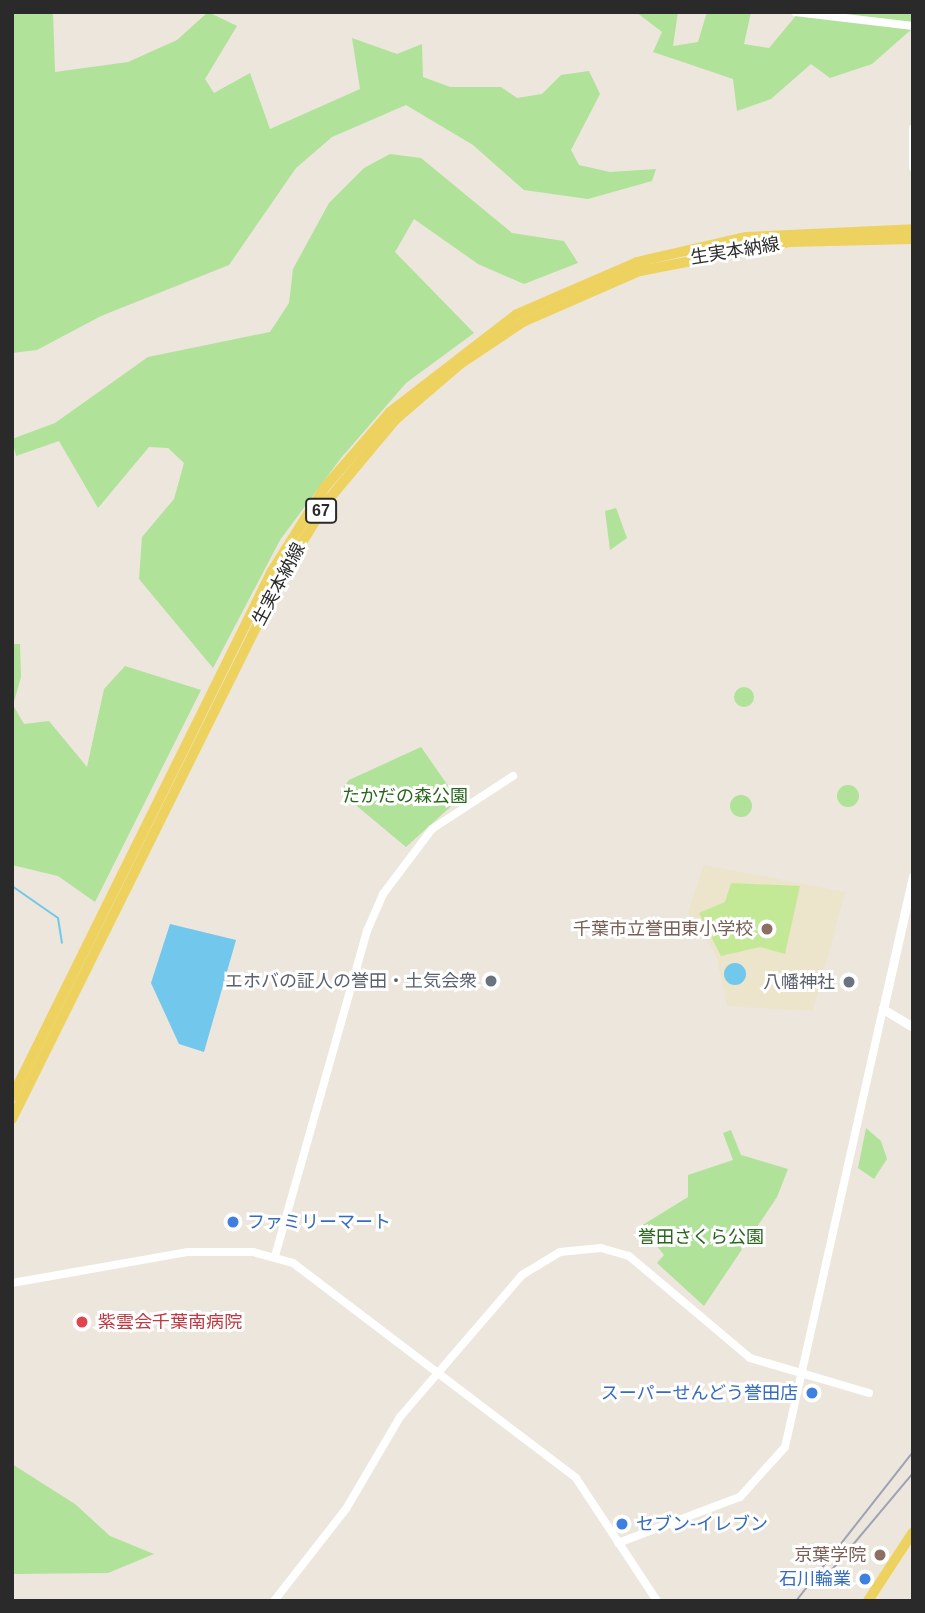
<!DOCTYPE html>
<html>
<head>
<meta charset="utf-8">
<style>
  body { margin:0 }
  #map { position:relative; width:925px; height:1613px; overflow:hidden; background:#ece6dc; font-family:Helvetica,"Noto Sans JP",sans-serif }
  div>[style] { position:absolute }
  .education>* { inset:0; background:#ede4cc }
  .green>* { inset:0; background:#b0e29a }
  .round { border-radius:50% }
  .pitch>* { inset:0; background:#c3e996 }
  .water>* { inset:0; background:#71c7ec }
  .stream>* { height:2px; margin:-1px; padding:0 1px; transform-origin:1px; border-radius:1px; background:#71c7ec }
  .tertiary>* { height:8px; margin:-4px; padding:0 4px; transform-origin:4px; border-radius:4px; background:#fff }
  .secondary>* { height:9px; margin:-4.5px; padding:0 4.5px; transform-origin:4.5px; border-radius:4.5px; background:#fff }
  .primary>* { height:10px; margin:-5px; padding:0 5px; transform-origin:5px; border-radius:5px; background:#eed25f }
  .rail>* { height:2px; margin:-1px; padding:0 1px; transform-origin:1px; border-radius:1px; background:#9fa2b4 }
  .dots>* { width:19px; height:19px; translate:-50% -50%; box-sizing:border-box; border:4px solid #fff; border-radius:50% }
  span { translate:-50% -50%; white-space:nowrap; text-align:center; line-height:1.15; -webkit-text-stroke:6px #fff; paint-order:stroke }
  .shield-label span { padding:2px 5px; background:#fff; border:2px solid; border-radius:5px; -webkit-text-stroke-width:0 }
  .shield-label { font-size:16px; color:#2a2a2a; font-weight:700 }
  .street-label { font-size:18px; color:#2a2a2a }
  .park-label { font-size:18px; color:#28661b }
  .education-label { font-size:18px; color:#785e54 }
  .right { translate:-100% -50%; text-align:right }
  .worship-label { font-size:18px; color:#5b616d }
  .shop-label { font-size:18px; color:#366cbe }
  .left { translate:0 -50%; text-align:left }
  .health-label { font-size:18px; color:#be3a42 }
  .frame { position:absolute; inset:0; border:14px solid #2a2a2a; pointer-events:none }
</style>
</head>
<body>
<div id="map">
  <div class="education">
    <div style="clip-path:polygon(704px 865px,845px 892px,813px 1011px,727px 1006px,716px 954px,688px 912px)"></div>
  </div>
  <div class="green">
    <div style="clip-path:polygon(12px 12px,53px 12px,55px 72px,128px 62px,177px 40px,208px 12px,237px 26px,205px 79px,214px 93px,250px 73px,270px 129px,360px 89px,352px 38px,397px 54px,422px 44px,423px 77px,450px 87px,501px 87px,517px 98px,542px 94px,561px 75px,589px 71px,600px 94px,571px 150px,579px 165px,610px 172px,656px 169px,652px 181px,588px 199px,524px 190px,473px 145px,406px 105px,332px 137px,296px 168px,229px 265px,101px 316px,37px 350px,12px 353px)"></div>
    <div style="clip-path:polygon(636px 12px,678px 12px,673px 46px,698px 42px,707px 12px,751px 12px,744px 44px,769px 48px,799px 12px,913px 12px,913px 28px,872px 64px,830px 78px,811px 64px,771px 99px,737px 111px,733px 79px,653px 52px,662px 32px)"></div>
    <div style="clip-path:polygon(390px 154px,421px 158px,512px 233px,564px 241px,578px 263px,524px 284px,478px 264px,414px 219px,395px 252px,474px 333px,406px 383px,341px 458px,280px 540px,213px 668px,139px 579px,142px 537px,174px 499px,184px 463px,168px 448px,149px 447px,98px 508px,59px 441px,16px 456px,12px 439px,55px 423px,148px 357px,270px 332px,289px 303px,293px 269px,329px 203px,364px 168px)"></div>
    <div style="clip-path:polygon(616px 508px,627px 538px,610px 550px,605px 511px)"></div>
    <div style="clip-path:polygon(12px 644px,20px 644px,21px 677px,13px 705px,24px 724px,49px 721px,87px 767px,104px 689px,125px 666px,201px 690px,95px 902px,58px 876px,12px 865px)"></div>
    <div class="round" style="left:734px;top:687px;width:20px;height:20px"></div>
    <div style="clip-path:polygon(421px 747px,458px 800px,406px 847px,340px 792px,349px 780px)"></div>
    <div class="round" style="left:837px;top:785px;width:22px;height:22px"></div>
    <div class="round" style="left:730px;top:795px;width:22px;height:22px"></div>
    <div style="clip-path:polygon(866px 1128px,881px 1141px,887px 1159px,874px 1179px,858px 1168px)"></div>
    <div style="clip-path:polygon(731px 1130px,741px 1155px,788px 1169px,777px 1197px,704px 1306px,657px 1263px,664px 1255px,641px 1226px,688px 1197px,688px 1175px,733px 1160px,723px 1133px)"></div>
    <div style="clip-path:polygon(12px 1464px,75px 1504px,110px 1536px,154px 1554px,108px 1573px,12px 1574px)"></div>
  </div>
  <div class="pitch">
    <div style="clip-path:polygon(731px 883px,800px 886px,785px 954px,760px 947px,721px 956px,699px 913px,725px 902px)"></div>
  </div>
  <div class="water">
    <div style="clip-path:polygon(170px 924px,236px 940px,204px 1052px,179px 1044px,151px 983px)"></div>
    <div class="round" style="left:724px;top:963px;width:22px;height:22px"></div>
  </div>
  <div class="stream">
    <div style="left:12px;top:886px;width:56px;rotate:34.8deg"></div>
    <div style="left:58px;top:918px;width:25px;rotate:81deg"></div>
  </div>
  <div class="tertiary">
    <div style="left:795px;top:12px;width:119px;rotate:6.8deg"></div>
    <div style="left:275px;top:1256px;width:338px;rotate:-74.2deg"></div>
    <div style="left:367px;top:931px;width:40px;rotate:-66.6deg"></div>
    <div style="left:383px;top:894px;width:81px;rotate:-53deg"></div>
    <div style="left:432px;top:829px;width:97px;rotate:-33.2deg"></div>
    <div style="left:12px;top:1283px;width:179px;rotate:-10deg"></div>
    <div style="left:188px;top:1252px;width:65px"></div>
    <div style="left:253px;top:1252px;width:41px;rotate:15.4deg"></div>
    <div style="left:293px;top:1263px;width:355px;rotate:37.2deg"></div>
    <div style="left:576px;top:1478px;width:147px;rotate:56.6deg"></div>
    <div style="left:618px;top:1543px;width:130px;rotate:-20.7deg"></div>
    <div style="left:740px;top:1497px;width:67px;rotate:-48deg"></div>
    <div style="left:785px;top:1447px;width:449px;rotate:-77.4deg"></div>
    <div style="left:274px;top:1601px;width:117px;rotate:-52deg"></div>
    <div style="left:346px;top:1509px;width:107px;rotate:-59.6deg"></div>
    <div style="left:400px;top:1417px;width:187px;rotate:-49.3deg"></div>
    <div style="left:522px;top:1275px;width:44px;rotate:-31.2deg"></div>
    <div style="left:560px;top:1252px;width:41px;rotate:-5.6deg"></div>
    <div style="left:601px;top:1248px;width:29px;rotate:16deg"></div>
    <div style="left:629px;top:1256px;width:158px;rotate:40.1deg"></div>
    <div style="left:750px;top:1358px;width:124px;rotate:16.4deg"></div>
  </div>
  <div class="secondary">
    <div style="left:913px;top:128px;width:39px;rotate:90deg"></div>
    <div style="left:913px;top:876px;width:136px;rotate:102.7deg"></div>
    <div style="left:883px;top:1009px;width:35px;rotate:31deg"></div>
  </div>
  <div class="primary">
    <div style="left:12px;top:1097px;width:587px;rotate:-63.7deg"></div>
    <div style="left:272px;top:571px;width:99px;rotate:-57.8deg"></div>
    <div style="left:325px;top:487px;width:99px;rotate:-49.1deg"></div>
    <div style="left:390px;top:412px;width:160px;rotate:-37.7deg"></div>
    <div style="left:517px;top:314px;width:131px;rotate:-23.4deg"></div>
    <div style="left:637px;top:262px;width:112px;rotate:-12.9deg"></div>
    <div style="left:746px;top:237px;width:167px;rotate:-2.7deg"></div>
    <div style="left:12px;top:1119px;width:610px;rotate:-63.6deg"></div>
    <div style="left:283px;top:573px;width:87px;rotate:-58.1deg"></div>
    <div style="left:329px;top:499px;width:103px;rotate:-50.1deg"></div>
    <div style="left:395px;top:420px;width:86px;rotate:-40.7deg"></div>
    <div style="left:460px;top:364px;width:76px;rotate:-33.7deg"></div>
    <div style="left:523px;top:322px;width:128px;rotate:-23.6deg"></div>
    <div style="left:640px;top:271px;width:152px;rotate:-11deg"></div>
    <div style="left:789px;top:242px;width:124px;rotate:-1.4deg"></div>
    <div style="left:868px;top:1601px;width:82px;rotate:-56.9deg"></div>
  </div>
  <div class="rail">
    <div style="left:830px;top:1572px;width:129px;rotate:-50deg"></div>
    <div style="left:796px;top:1601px;width:189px;rotate:-51.9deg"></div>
  </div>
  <div class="dots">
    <div style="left:767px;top:929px;background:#8d6e63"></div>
    <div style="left:491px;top:981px;background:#6b7280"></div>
    <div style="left:849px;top:982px;background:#6b7280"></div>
    <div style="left:233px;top:1222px;background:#3f7fe0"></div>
    <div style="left:82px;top:1322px;background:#e0444e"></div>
    <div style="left:812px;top:1393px;background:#3f7fe0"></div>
    <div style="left:622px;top:1524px;background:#3f7fe0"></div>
    <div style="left:880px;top:1555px;background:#8d6e63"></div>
    <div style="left:865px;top:1579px;background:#3f7fe0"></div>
  </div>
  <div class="shield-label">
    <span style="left:321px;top:511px">67</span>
  </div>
  <div class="street-label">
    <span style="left:735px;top:251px;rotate:-9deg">生実本納線</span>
    <span style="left:279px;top:584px;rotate:-62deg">生実本納線</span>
  </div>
  <div class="park-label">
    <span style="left:405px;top:796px">たかだの森公園</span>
    <span style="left:701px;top:1237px">誉田さくら公園</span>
  </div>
  <div class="education-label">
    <span class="right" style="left:753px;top:929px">千葉市立誉田東小学校</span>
    <span class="right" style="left:866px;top:1555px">京葉学院</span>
  </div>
  <div class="worship-label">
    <span class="right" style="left:477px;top:981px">エホバの証人の誉田・土気会衆</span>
    <span class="right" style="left:835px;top:982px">八幡神社</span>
  </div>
  <div class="shop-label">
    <span class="left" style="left:247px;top:1222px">ファミリーマート</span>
    <span class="right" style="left:798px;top:1393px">スーパーせんどう誉田店</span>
    <span class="left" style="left:636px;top:1524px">セブン-イレブン</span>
    <span class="right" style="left:851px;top:1579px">石川輪業</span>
  </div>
  <div class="health-label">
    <span class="left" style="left:98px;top:1322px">紫雲会千葉南病院</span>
  </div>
  <div class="frame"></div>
</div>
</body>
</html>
